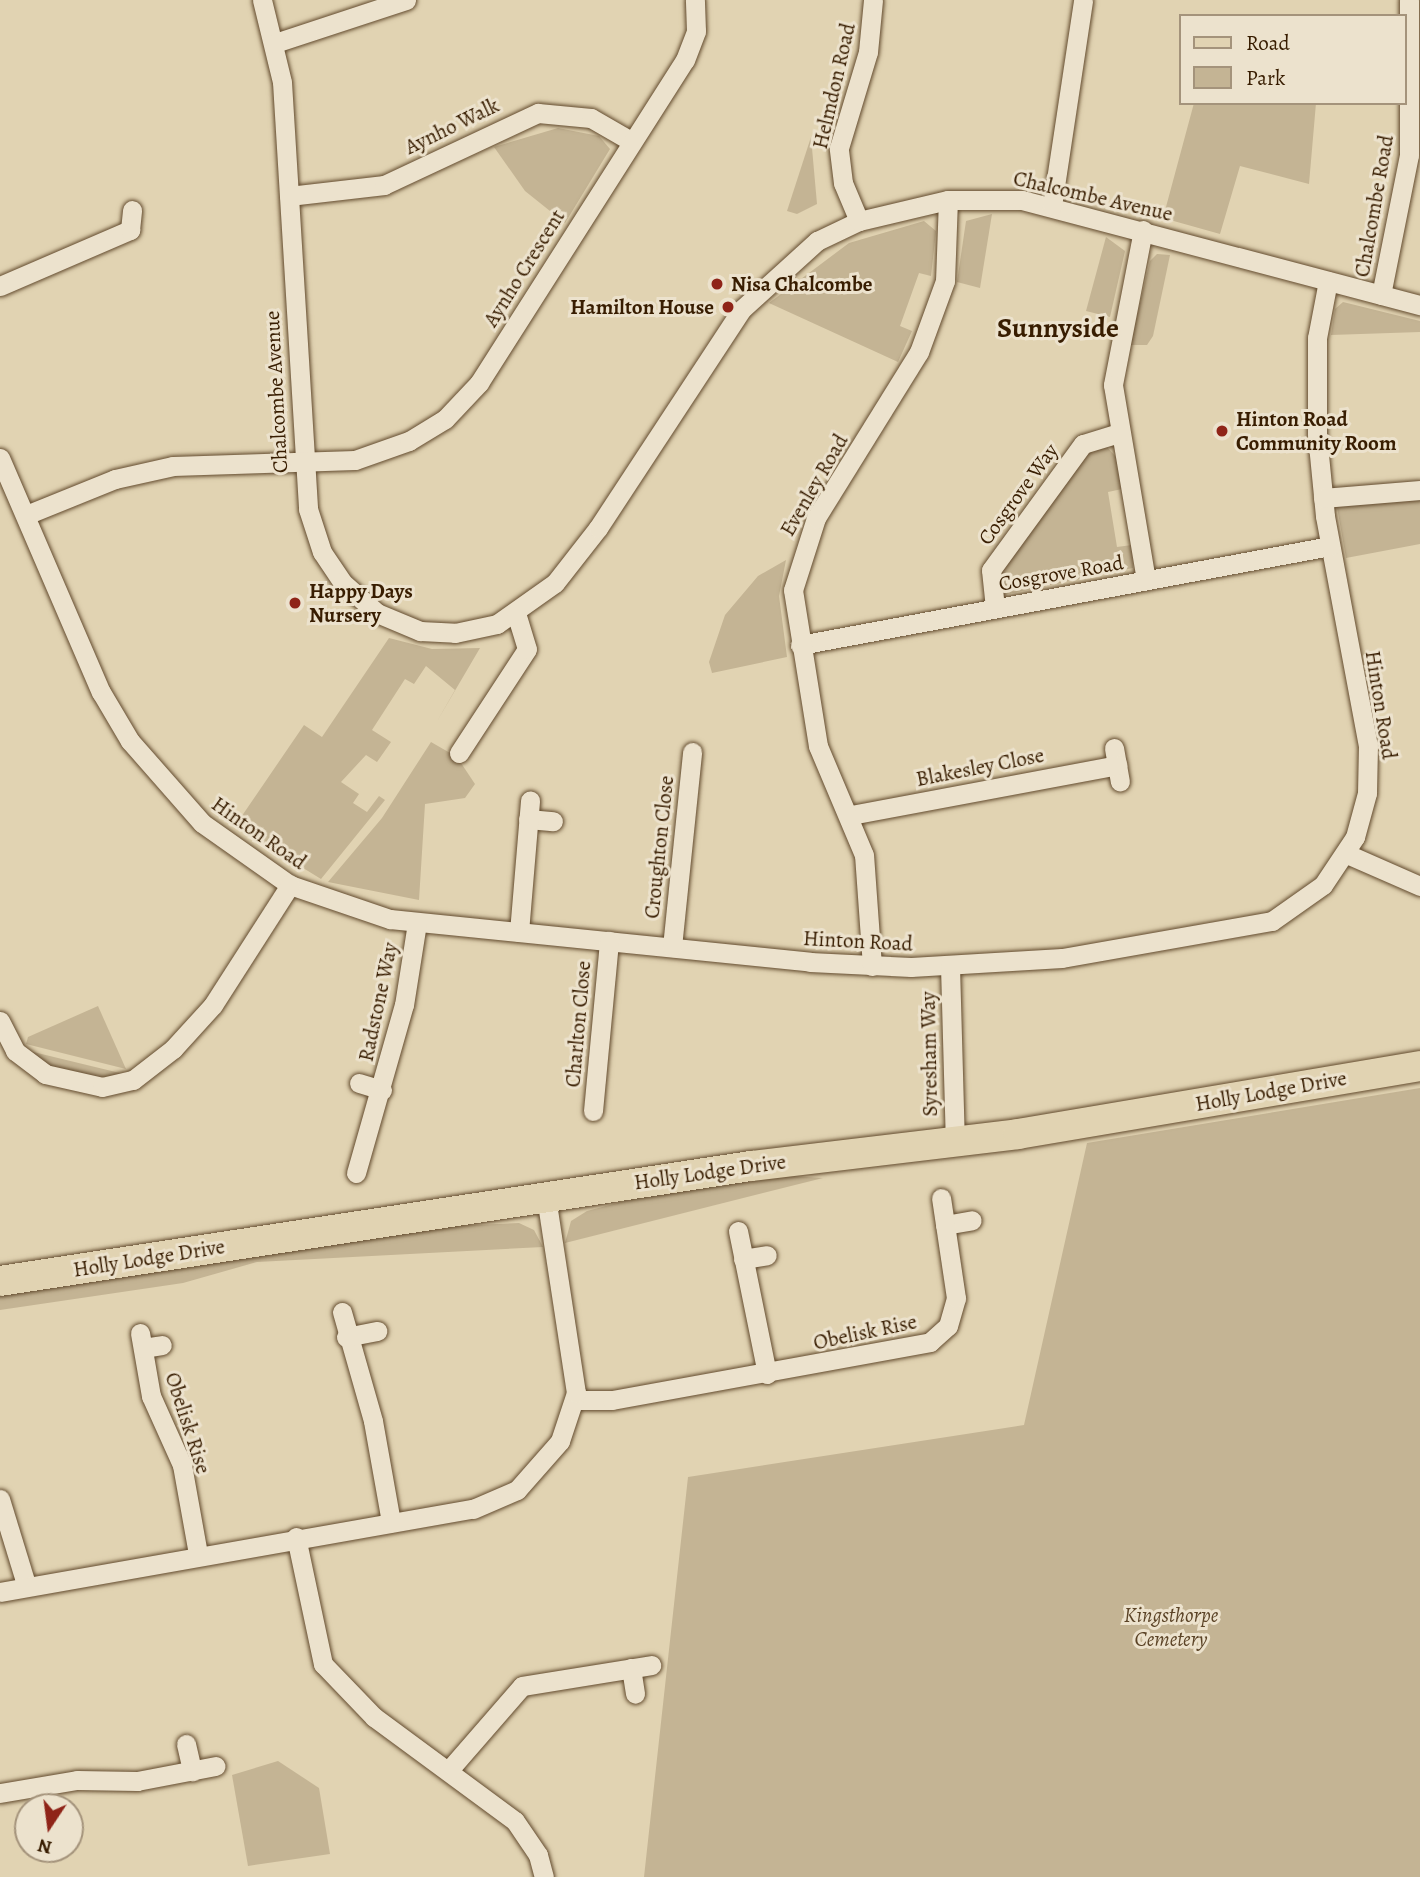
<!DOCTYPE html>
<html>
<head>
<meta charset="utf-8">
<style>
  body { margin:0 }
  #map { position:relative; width:1420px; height:1877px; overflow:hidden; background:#e1d3b2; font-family:Alegreya,serif }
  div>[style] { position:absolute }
  .green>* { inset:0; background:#c4b494 }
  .roads { filter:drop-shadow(0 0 2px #624a2d) drop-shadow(0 0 2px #624a2d) }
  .street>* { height:19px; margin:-9.5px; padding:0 9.5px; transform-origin:9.5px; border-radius:9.5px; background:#ece2cd }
  .primary>* { height:30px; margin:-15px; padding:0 15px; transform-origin:15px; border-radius:15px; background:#e1d3b2 }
  .dots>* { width:19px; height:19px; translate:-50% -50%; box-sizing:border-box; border:4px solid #ece2cd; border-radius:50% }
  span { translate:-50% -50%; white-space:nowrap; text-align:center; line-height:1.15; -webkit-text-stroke:6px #ece2cd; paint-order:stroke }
  .street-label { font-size:21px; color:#381d01 }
  .poi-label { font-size:21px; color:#381d01; font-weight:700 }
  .left { translate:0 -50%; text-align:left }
  .right { translate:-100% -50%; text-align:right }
  .park-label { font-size:21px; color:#5b4326; font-style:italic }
  .district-label { font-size:28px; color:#381d01; font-weight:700 }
  .legend { position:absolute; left:1179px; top:14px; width:228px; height:91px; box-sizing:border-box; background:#ece2cd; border:2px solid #a4937b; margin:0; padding:9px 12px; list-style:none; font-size:21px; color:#381d01 }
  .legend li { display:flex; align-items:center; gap:14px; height:35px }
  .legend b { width:35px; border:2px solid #a4937b }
  .north { position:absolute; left:14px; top:1793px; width:70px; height:70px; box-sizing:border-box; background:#ece2cd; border:2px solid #a4937b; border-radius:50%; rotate:193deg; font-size:19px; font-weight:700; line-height:28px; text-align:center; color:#381d01 }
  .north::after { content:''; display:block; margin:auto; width:24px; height:32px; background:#8f2418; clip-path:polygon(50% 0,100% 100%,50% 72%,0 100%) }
</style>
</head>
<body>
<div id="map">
  <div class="green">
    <div style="clip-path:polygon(1194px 103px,1316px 103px,1309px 184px,1240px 166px,1220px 234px,1163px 218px)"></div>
    <div style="clip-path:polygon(558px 128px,599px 136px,610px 149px,565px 223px,525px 191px,494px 147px)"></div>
    <div style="clip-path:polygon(811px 137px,817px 204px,797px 214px,787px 211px)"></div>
    <div style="clip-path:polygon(992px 214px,980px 288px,957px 282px,966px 221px)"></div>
    <div style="clip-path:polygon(924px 221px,936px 231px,931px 276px,919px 273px,900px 326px,912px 331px,898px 362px,769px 303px,849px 243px)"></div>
    <div style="clip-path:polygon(1106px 237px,1125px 251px,1110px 317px,1086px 311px)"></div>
    <div style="clip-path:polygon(1157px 254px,1170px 255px,1153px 336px,1147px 345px,1130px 345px,1150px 261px)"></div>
    <div style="clip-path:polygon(1343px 302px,1420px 321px,1420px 332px,1331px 335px,1335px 309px)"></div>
    <div style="clip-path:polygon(1092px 447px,1107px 447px,1116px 457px,1122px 489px,1108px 492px,1117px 547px,1132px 545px,1133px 568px,1003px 595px,997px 575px)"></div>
    <div style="clip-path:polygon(1351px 499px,1361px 505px,1420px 500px,1420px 544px,1346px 558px,1337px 507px)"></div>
    <div style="clip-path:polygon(786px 560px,779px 596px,787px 657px,712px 673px,709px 662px,725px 615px,758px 576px)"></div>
    <div style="clip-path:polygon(389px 638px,432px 649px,480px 648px,436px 723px,455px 690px,426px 666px,414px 684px,405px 679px,372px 730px,391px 742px,377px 762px,366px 755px,341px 782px,359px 794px,353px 803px,367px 812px,379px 796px,385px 800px,321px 879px,235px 826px,304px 725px,322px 737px)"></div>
    <div style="clip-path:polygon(431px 742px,457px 757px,475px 784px,465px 798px,425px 804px,419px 900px,328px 882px,382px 818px)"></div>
    <div style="clip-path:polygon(98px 1006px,126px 1069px,26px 1044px,28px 1037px)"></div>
    <div style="clip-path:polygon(25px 1050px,124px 1074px,102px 1078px,50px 1068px)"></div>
    <div style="clip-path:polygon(1420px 1088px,1420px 1877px,644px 1877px,688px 1477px,1024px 1425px,1087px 1143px)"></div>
    <div style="clip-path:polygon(790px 1176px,823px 1178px,565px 1243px,571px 1221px,587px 1211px,674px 1188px)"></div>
    <div style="clip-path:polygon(519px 1223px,534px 1230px,543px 1247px,257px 1262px,183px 1283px,0 1310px,0 1294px,427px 1227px)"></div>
    <div style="clip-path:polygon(278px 1761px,319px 1788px,330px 1854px,248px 1866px,232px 1775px)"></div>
  </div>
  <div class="roads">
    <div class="street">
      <div style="left:262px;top:0;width:84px;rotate:76.3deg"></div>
      <div style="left:282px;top:82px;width:428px;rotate:86.5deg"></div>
      <div style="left:308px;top:509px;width:45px;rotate:72deg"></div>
      <div style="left:322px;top:552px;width:36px;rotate:56deg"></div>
      <div style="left:342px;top:582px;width:47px;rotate:41.5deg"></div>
      <div style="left:377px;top:613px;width:47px;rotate:22.7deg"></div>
      <div style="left:420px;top:631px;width:35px;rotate:3deg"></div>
      <div style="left:455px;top:633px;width:43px;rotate:-12.1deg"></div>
      <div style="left:497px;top:624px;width:71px;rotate:-35.3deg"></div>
      <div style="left:555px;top:583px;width:70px;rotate:-52deg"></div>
      <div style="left:598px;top:528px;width:261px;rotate:-56.7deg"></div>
      <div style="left:741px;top:310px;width:103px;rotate:-42.2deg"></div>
      <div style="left:817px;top:241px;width:47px;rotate:-25.5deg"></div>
      <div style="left:859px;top:221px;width:91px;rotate:-13.3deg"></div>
      <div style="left:948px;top:200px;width:74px"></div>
      <div style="left:1022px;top:200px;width:412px;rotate:14.8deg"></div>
      <div style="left:275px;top:43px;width:138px;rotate:-18.2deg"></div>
      <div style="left:289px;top:196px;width:96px;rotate:-6.6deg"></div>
      <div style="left:384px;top:185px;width:170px;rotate:-25.1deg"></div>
      <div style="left:538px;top:113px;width:53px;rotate:5.4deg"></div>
      <div style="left:591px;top:118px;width:46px;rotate:29.9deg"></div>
      <div style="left:1052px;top:206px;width:208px;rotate:-81.4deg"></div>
      <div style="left:859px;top:221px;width:41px;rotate:-112.8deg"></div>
      <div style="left:843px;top:183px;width:35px;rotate:-97deg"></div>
      <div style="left:839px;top:148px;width:100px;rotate:-73.2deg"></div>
      <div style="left:868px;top:52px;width:52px;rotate:-84.5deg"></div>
      <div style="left:1143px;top:230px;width:158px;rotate:101deg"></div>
      <div style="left:1113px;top:385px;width:198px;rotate:80.4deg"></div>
      <div style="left:0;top:286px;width:142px;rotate:-23.3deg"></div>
      <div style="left:130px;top:230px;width:20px;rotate:-84deg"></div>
      <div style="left:1381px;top:295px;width:143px;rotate:-78.7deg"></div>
      <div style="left:1409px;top:155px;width:155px;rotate:-90deg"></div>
      <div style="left:0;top:458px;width:255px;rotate:66.7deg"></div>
      <div style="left:101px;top:692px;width:57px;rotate:59.4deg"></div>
      <div style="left:130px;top:741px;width:109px;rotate:48.7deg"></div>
      <div style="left:202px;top:823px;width:108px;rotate:35.2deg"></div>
      <div style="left:290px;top:885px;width:106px;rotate:18.8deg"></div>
      <div style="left:390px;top:919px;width:422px;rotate:5.8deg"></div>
      <div style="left:810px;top:962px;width:101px;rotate:2.8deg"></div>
      <div style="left:911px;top:967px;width:151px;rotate:-3.4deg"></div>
      <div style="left:1062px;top:958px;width:213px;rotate:-10deg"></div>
      <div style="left:1272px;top:921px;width:62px;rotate:-35.2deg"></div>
      <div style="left:1323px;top:885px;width:58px;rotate:-56.3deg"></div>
      <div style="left:1355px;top:837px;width:46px;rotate:-74.7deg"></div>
      <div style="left:1367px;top:793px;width:47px;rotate:-88.8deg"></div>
      <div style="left:1368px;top:746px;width:234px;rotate:-100.6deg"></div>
      <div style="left:1325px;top:516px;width:82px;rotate:-95.6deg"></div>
      <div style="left:1317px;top:434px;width:96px;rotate:-90deg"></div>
      <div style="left:1317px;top:338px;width:58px;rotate:-79.1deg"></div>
      <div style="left:1323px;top:498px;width:97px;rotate:-4.7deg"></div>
      <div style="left:26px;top:515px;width:96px;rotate:-22deg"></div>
      <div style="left:115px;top:479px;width:59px;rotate:-12.6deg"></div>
      <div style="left:173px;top:466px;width:182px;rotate:-1.9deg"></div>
      <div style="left:355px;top:460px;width:57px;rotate:-19.4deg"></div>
      <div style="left:409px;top:441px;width:42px;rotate:-31.4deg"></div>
      <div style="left:445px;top:419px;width:50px;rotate:-46.6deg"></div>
      <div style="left:479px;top:383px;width:383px;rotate:-57.5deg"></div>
      <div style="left:685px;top:60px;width:31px;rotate:-69deg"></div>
      <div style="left:696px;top:31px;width:31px;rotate:-92deg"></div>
      <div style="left:995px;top:608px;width:38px;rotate:-96deg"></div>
      <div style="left:991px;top:570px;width:156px;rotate:-53.9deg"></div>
      <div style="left:1083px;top:444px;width:38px;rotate:-17deg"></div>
      <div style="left:800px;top:645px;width:539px;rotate:-10.58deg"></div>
      <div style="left:1114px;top:748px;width:34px;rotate:80deg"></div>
      <div style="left:459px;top:753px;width:124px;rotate:-56.8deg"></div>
      <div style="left:527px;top:649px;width:37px;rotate:-107deg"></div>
      <div style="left:851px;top:815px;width:271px;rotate:-10.6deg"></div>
      <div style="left:528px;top:819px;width:25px;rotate:5deg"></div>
      <div style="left:1347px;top:854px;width:80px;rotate:23.7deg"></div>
      <div style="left:519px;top:932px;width:132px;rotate:-85.2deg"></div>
      <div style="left:672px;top:947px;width:196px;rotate:-84.1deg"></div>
      <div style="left:872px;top:966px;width:111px;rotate:-94.1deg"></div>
      <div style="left:864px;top:855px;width:118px;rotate:-112.9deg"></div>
      <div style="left:818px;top:746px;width:158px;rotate:-99.1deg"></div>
      <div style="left:793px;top:590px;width:76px;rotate:-72.3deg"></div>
      <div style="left:816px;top:518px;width:195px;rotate:-58.2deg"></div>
      <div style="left:919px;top:352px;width:76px;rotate:-69.9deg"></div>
      <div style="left:945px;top:281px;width:81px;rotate:-87.9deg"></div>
      <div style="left:950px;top:966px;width:176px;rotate:88.4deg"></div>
      <div style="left:0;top:1021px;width:34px;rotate:63deg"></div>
      <div style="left:15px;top:1051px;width:38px;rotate:37deg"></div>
      <div style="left:45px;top:1074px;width:58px;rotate:12.8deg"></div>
      <div style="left:102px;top:1087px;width:32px;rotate:-13deg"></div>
      <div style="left:133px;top:1080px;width:51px;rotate:-37.8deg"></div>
      <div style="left:173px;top:1049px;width:59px;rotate:-47.7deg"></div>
      <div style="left:213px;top:1005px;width:143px;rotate:-57.3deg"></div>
      <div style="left:359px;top:1083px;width:24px;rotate:17deg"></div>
      <div style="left:593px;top:1111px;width:171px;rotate:-84.6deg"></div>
      <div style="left:356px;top:1173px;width:175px;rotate:-74.1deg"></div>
      <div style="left:404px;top:1005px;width:83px;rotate:-81deg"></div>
      <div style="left:945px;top:1225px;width:27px;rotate:-10deg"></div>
      <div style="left:738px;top:1231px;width:146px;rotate:78.5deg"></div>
      <div style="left:743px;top:1259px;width:24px;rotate:-9deg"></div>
      <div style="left:342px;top:1312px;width:113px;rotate:74.1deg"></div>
      <div style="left:373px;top:1421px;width:103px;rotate:79.9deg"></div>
      <div style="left:140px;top:1333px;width:64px;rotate:80.1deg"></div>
      <div style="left:151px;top:1396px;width:76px;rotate:65.8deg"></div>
      <div style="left:182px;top:1465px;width:90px;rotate:79.8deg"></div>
      <div style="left:346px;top:1337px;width:32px;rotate:-11deg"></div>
      <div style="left:143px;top:1348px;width:19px;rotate:-9deg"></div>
      <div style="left:575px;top:1400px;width:37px"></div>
      <div style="left:612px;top:1400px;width:323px;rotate:-10.3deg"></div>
      <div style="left:930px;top:1342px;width:24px;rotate:-42deg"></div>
      <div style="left:948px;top:1326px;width:29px;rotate:-74deg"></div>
      <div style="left:956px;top:1298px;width:101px;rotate:-98.5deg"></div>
      <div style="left:0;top:1499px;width:89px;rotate:73deg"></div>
      <div style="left:296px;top:1537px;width:130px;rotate:78deg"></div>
      <div style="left:323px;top:1664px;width:74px;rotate:46.1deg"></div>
      <div style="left:374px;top:1717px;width:175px;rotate:36.4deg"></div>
      <div style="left:515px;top:1821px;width:41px;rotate:55.9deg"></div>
      <div style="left:538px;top:1855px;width:23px;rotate:75deg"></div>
      <div style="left:0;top:1592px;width:480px;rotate:-10deg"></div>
      <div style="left:473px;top:1509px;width:48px;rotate:-23.4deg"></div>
      <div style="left:517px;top:1490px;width:65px;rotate:-48.7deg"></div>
      <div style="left:560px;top:1441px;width:51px;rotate:-71.6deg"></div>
      <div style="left:576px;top:1393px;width:198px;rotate:-98.7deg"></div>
      <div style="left:631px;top:1668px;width:26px;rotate:81deg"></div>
      <div style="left:186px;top:1744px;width:28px;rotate:77deg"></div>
      <div style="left:449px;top:1770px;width:111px;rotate:-49deg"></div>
      <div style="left:522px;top:1686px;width:131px;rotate:-9.2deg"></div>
      <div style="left:0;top:1793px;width:78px;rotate:-9.6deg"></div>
      <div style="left:77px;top:1780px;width:60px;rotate:1deg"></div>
      <div style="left:137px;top:1781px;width:80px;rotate:-10.8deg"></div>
    </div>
    <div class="primary">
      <div style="left:0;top:1281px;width:760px;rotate:-8.71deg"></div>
      <div style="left:751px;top:1166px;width:269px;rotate:-6.8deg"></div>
      <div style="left:1018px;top:1134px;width:408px;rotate:-9.6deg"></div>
    </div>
  </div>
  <div class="dots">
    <div style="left:717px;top:284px;background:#8f2418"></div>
    <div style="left:728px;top:307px;background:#8f2418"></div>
    <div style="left:1222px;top:431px;background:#8f2418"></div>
    <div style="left:295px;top:603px;background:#8f2418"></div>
  </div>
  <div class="street-label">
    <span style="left:834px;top:86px;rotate:-77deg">Helmdon Road</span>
    <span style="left:452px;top:126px;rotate:-26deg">Aynho Walk</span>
    <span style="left:1093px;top:196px;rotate:13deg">Chalcombe Avenue</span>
    <span style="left:1374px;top:206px;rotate:-80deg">Chalcombe Road</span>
    <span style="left:524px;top:268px;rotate:-58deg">Aynho Crescent</span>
    <span style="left:276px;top:392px;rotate:-93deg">Chalcombe Avenue</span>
    <span style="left:814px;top:485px;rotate:-60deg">Evenley Road</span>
    <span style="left:1018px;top:494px;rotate:-54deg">Cosgrove Way</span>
    <span style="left:1061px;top:573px;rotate:-10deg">Cosgrove Road</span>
    <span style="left:1381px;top:705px;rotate:81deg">Hinton Road</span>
    <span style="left:980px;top:767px;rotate:-11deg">Blakesley Close</span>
    <span style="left:259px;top:833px;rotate:35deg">Hinton Road</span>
    <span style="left:659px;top:847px;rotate:-84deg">Croughton Close</span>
    <span style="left:858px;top:941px;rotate:3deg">Hinton Road</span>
    <span style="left:378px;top:1002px;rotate:-78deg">Radstone Way</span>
    <span style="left:578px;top:1024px;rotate:-85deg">Charlton Close</span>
    <span style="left:929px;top:1054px;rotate:-91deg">Syresham Way</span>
    <span style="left:1271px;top:1091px;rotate:-10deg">Holly Lodge Drive</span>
    <span style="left:710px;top:1172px;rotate:-8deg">Holly Lodge Drive</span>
    <span style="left:149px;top:1258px;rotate:-9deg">Holly Lodge Drive</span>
    <span style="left:865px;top:1332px;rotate:-12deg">Obelisk Rise</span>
    <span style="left:188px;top:1423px;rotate:72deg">Obelisk Rise</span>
  </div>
  <div class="poi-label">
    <span class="left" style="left:731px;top:284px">Nisa Chalcombe</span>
    <span class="right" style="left:714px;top:307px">Hamilton House</span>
    <span class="left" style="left:1236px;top:431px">Hinton Road<br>Community Room</span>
    <span class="left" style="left:309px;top:603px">Happy Days<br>Nursery</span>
  </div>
  <div class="park-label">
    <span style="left:1171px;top:1627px">Kingsthorpe<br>Cemetery</span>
  </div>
  <div class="district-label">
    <span style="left:1058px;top:328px">Sunnyside</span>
  </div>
  <ul class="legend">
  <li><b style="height:9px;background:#e1d3b2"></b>Road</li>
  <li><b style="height:19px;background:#c4b494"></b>Park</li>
  </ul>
  <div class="north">N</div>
</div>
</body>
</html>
